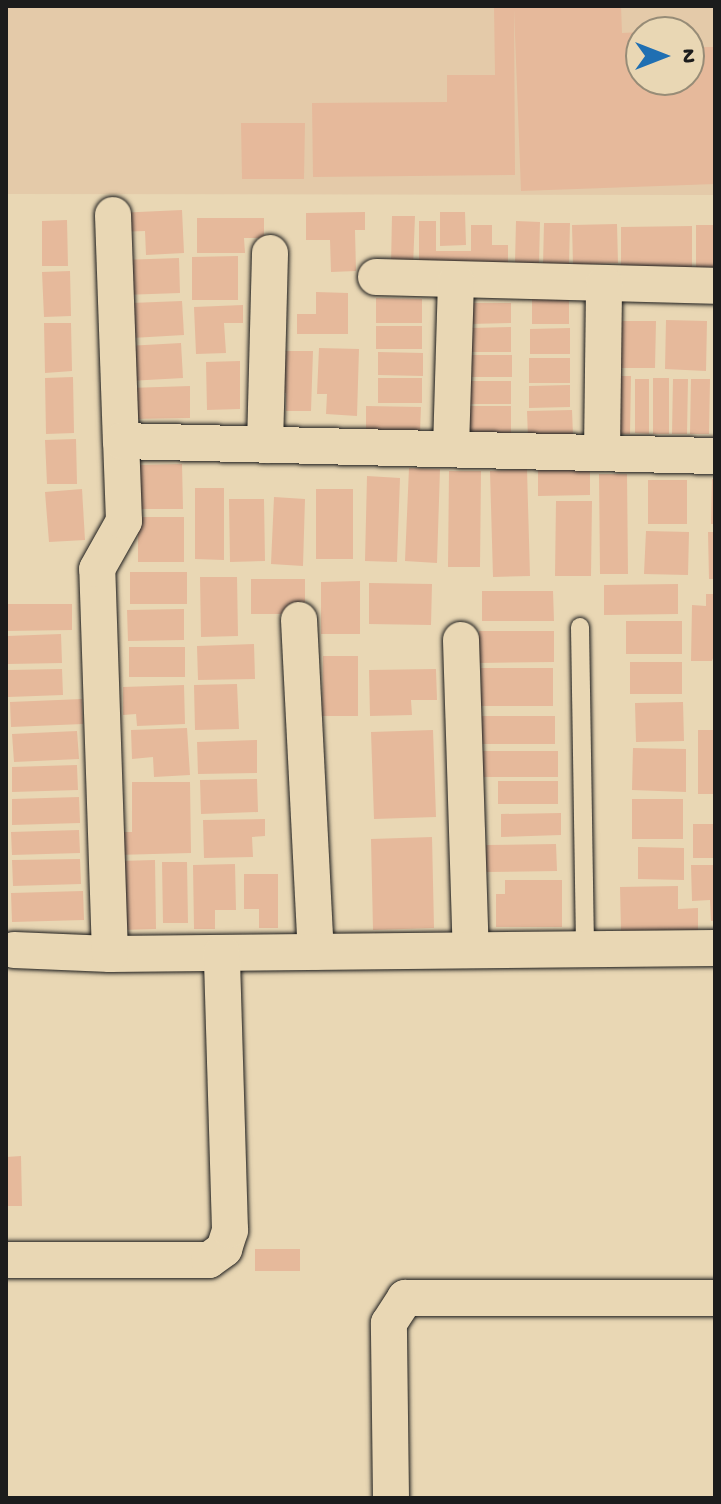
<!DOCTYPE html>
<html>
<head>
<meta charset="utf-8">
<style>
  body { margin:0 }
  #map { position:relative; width:721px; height:1504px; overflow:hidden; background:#e9d7b4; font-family:"Gochi Hand",sans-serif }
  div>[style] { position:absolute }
  .built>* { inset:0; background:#e4caa9 }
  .building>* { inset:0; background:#e6b99b }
  .roads { filter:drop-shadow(0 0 2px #1c1c1c) drop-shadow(0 0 2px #1c1c1c) }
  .service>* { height:18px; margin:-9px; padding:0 9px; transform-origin:9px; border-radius:9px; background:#e9d7b4 }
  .minor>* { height:36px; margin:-18px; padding:0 18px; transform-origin:18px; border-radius:18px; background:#e9d7b4 }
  span { translate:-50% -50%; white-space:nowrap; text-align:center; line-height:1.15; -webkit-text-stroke:6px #e9d7b4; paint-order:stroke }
  .frame { position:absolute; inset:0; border:8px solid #1c1c1c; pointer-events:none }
  .north { position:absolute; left:625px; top:16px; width:80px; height:80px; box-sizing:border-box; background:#e9d7b4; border:2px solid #978c77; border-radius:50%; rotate:90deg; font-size:22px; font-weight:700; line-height:32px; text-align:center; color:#1c1c1c }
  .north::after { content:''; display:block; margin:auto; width:28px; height:36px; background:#1f6fb2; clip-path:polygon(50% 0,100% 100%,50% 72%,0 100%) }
</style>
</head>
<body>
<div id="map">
  <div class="built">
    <div style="clip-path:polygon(evenodd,6px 6px,715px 6px,715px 195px,6px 194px,6px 6px,641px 32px,689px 32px,689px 80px,641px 80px,641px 32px)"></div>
  </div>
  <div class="building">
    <div style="clip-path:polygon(494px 6px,621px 6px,622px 33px,641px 32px,641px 80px,689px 80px,689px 63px,699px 63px,699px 47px,715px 47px,715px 184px,521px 191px,514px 9px,515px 175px,313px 177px,312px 103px,447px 102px,447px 75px,495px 75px)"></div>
    <div style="clip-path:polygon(241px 123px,305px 123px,304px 179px,242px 179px)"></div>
    <div style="clip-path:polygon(182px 210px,184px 253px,146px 255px,145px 231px,118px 232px,117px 213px)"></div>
    <div style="clip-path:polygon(365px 212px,365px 230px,355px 230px,356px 271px,331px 272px,330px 240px,306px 240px,306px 213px)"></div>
    <div style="clip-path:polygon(440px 212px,465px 212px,466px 245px,440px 246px)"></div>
    <div style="clip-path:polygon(392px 216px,415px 216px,413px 267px,391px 266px)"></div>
    <div style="clip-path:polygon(197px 218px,264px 218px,264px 238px,244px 238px,245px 253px,197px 253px)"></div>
    <div style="clip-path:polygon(67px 220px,68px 266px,42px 266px,42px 221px)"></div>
    <div style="clip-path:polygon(419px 221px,436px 221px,436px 251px,471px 251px,471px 225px,492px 225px,492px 245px,508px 245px,508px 266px,419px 265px)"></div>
    <div style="clip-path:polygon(516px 221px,540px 222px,539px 264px,515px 263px)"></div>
    <div style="clip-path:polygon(544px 223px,570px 223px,569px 266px,543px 266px)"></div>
    <div style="clip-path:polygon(617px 224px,618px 263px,573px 265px,572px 225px)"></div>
    <div style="clip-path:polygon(696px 225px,715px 225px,715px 280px,696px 280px)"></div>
    <div style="clip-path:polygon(692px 226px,692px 268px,621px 269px,621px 227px)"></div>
    <div style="clip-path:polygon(238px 256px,238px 300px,192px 300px,192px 257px)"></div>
    <div style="clip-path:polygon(179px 258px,180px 293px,123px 295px,121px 260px)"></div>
    <div style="clip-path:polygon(70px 271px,71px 316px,44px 317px,42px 272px)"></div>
    <div style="clip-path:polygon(316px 292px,348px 293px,348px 334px,297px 334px,297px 314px,316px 314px)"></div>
    <div style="clip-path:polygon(376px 298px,422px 299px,422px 323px,376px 323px)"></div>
    <div style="clip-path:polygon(569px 298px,569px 324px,532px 324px,532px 299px)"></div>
    <div style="clip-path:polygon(182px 301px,184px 335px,132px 338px,131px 303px)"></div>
    <div style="clip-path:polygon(470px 303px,511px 303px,511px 323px,470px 324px)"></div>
    <div style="clip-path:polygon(243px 305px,243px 323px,224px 323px,226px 353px,196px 354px,194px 307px)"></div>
    <div style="clip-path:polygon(666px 320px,707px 321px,706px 371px,665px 369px)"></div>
    <div style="clip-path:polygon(617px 321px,656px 321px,655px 368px,617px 368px)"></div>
    <div style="clip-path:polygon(44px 323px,71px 323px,72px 371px,45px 373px)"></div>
    <div style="clip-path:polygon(376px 326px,422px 326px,422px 349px,376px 349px)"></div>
    <div style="clip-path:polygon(511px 327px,511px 352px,471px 352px,471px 328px)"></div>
    <div style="clip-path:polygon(570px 328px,570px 354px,530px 354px,530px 329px)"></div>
    <div style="clip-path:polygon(181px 343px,183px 378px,129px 381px,127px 346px)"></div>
    <div style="clip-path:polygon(319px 348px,359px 349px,357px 416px,326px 414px,327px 394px,317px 394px)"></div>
    <div style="clip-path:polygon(275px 351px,313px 351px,311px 411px,286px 411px,286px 393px,274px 392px)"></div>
    <div style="clip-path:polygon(378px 352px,423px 353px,423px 376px,378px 375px)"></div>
    <div style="clip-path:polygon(470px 355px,512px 355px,512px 377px,470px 377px)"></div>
    <div style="clip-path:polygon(529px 358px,570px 358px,570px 383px,529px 383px)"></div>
    <div style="clip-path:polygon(240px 361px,240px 409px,207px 410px,206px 362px)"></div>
    <div style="clip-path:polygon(613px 376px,631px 376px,630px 434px,613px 434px)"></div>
    <div style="clip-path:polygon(73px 377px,74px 433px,46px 434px,45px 378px)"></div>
    <div style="clip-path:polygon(378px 378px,422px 378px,422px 403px,378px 403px)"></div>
    <div style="clip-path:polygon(653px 378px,669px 378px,669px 434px,653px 434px)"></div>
    <div style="clip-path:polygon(635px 379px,649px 379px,649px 434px,635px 433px)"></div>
    <div style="clip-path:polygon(673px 379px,688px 379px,687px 434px,672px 434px)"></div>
    <div style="clip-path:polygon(691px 379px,710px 379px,709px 434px,690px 434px)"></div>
    <div style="clip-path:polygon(469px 381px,511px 381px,511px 404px,469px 404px)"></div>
    <div style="clip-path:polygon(570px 385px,570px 407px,529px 408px,529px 386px)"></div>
    <div style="clip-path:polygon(190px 386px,190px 418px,129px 419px,129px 388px)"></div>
    <div style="clip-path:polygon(366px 406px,421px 407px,420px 432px,366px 431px)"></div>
    <div style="clip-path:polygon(468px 406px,511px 406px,511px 435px,469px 435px)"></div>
    <div style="clip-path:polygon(572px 410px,573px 436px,528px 438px,527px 411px)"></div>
    <div style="clip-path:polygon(76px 439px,77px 484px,47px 484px,45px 440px)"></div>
    <div style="clip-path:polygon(182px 464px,183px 509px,139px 509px,138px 465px)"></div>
    <div style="clip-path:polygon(409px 468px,440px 469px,437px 563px,405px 561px)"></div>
    <div style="clip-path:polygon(538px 468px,590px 468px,590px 495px,538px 496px)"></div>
    <div style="clip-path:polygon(527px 469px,530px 576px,493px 577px,490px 471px)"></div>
    <div style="clip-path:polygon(449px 471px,481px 471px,480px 567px,448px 567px)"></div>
    <div style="clip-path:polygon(599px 474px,627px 474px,628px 574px,600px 574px)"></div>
    <div style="clip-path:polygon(367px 476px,400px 478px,397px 562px,365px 561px)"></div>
    <div style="clip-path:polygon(712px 479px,715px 479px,715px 524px,711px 524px)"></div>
    <div style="clip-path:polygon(648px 480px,687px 480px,687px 524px,648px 524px)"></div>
    <div style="clip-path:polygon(195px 488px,224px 488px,224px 560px,195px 559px)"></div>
    <div style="clip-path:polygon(82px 489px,85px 540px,49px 542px,45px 492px)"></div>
    <div style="clip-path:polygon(316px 489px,353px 489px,353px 559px,316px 559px)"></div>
    <div style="clip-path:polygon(274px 497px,305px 499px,303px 566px,271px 564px)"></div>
    <div style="clip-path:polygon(229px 499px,264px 499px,265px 561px,230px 562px)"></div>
    <div style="clip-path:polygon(556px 501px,592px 501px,591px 576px,555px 576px)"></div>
    <div style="clip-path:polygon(138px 517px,184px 517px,184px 562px,138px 562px)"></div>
    <div style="clip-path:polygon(646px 531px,689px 532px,688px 575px,644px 574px)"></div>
    <div style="clip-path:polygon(708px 532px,715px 532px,715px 579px,709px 579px)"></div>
    <div style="clip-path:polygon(130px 572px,187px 572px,187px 604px,130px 604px)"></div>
    <div style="clip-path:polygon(200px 577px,237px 577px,238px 636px,201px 637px)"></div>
    <div style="clip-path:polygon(251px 579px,305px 579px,305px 614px,251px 614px)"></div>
    <div style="clip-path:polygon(360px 581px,360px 634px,321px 634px,321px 582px)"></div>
    <div style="clip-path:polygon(369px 583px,432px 584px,431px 625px,369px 624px)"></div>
    <div style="clip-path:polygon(678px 584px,678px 614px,604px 615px,604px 585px)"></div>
    <div style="clip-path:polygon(482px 591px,553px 591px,554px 621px,482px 621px)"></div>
    <div style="clip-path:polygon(706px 594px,715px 594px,715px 652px,712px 661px,691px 661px,692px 605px,706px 606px)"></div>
    <div style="clip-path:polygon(6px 604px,72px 604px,72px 630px,6px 631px)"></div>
    <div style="clip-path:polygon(184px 609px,184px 640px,128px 641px,127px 610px)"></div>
    <div style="clip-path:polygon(626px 621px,682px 621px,682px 654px,626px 654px)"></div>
    <div style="clip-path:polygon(479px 631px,554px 631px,554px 662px,479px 663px)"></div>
    <div style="clip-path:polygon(61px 634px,62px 663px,8px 664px,7px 636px)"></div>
    <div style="clip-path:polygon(254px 644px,255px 679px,198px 680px,197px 646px)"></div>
    <div style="clip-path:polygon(129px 647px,185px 647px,185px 677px,129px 677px)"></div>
    <div style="clip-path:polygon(323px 656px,358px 656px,358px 716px,322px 716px)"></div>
    <div style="clip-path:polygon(630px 662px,682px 662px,682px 694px,630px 694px)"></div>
    <div style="clip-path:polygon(481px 668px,553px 668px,553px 706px,481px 706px)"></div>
    <div style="clip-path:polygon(62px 669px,63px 695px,8px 697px,8px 670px)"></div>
    <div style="clip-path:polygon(436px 669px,437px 700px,411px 700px,412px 715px,370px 716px,369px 670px)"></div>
    <div style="clip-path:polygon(237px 684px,239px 729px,195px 730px,194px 685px)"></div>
    <div style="clip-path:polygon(184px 685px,185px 724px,137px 726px,136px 714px,123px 715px,123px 687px)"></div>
    <div style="clip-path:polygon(82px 699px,83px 724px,11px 727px,10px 702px)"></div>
    <div style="clip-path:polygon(683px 702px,684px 741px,636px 742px,635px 703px)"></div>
    <div style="clip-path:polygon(479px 716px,555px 716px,555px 744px,479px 744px)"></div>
    <div style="clip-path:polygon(187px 728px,190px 775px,154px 777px,153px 757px,132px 759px,131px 730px)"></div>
    <div style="clip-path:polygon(433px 730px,436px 817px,374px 819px,371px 732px)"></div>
    <div style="clip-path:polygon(698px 730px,715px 730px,715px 794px,698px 794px)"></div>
    <div style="clip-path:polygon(77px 731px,79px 759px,14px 762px,12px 734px)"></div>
    <div style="clip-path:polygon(257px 740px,257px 773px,198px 774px,197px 742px)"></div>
    <div style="clip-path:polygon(633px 748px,686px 749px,686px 792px,632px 790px)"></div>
    <div style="clip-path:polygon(479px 751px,558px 751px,558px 777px,479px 777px)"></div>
    <div style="clip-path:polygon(77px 765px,78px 790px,12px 792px,12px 767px)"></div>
    <div style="clip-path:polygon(257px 779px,258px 812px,201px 814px,200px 780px)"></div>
    <div style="clip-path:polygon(498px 781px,558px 781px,558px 804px,498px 804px)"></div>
    <div style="clip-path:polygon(132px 782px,190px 782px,191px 853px,116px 855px,116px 832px,132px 832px)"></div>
    <div style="clip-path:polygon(79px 797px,80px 823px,12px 825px,12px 799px)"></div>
    <div style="clip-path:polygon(632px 799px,683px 799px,683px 839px,632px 839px)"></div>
    <div style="clip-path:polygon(561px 813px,561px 835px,501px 837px,501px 814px)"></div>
    <div style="clip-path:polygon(265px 819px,265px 836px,252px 837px,253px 857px,204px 858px,203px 820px)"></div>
    <div style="clip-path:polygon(693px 824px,715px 824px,715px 858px,693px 858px)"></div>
    <div style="clip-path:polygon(79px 830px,80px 853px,12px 855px,11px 832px)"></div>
    <div style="clip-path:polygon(432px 837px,434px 928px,373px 930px,371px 839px)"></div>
    <div style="clip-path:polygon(556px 844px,557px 871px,486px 872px,486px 845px)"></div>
    <div style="clip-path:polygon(638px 847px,684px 848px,684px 880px,638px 879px)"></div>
    <div style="clip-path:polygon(80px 859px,81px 884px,13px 886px,12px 860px)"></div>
    <div style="clip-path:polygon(155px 860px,156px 929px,121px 930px,119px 861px)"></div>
    <div style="clip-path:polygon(162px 862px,187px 862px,188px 923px,163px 923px)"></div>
    <div style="clip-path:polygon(235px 864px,236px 910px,215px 910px,215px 929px,194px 929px,193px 865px)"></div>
    <div style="clip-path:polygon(691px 865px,715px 865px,715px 921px,711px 921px,710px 900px,692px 901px)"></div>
    <div style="clip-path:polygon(244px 874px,278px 874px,278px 928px,259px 928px,259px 909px,244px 909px)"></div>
    <div style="clip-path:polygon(505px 880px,562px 880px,562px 927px,496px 927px,496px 894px,505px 894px)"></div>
    <div style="clip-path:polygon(678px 886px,678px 909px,698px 908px,698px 930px,621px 931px,620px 887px)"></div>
    <div style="clip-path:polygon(83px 891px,84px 920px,12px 922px,11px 893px)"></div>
    <div style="clip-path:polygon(21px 1156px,22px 1206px,6px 1206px,6px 1157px)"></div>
    <div style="clip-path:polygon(255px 1249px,300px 1249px,300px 1271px,255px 1271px)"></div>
  </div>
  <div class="roads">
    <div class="service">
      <div style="left:580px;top:627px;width:322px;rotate:89.1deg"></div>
    </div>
    <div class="minor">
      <div style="left:113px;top:215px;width:226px;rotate:88deg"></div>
      <div style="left:376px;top:277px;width:339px;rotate:1.5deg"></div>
      <div style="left:265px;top:445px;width:192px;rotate:-88.5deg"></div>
      <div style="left:451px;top:449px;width:168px;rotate:-88.3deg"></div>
      <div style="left:602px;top:453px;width:169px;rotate:-89.3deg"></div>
      <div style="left:299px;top:620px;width:332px;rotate:87.1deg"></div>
      <div style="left:461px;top:640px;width:310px;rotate:88.2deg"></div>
      <div style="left:14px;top:950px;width:96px;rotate:2.4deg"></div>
      <div style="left:110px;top:954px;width:605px;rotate:-0.57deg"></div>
      <div style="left:110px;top:954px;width:385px;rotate:-91.9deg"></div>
      <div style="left:97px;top:569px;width:55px;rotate:-60.6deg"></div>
      <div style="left:124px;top:521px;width:80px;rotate:-92.1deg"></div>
      <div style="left:121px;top:441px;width:594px;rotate:1.45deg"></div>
      <div style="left:6px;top:1260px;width:203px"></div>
      <div style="left:209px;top:1260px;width:19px;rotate:-36deg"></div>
      <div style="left:224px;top:1249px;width:20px;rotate:-72deg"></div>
      <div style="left:230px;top:1230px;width:277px;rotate:-91.7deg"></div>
      <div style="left:391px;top:1498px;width:175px;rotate:-90.7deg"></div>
      <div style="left:389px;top:1323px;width:30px;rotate:-57deg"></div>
      <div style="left:405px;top:1298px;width:310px"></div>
    </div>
  </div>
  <div class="frame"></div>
  <div class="north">N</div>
</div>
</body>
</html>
